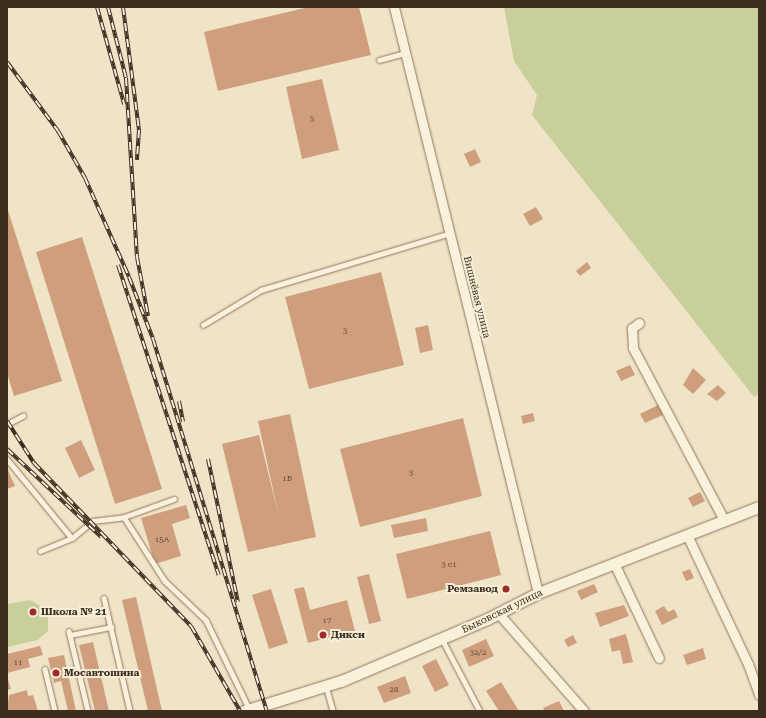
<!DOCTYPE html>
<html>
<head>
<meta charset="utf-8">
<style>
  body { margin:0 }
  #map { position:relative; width:766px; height:718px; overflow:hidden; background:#f0e4c8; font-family:"Roboto Serif",serif }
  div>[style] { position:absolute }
  .green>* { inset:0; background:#c9cf9b }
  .building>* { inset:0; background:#cf9f7d }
  .roads { filter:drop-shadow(0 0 1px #8d765c) drop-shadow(0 0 1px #8d765c) }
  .service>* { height:4.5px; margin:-2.25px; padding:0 2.25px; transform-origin:2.25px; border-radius:2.25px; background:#faf1dc }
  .minor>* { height:9px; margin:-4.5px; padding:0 4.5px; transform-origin:4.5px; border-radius:4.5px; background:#faf1dc }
  .tertiary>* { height:11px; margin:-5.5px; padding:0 5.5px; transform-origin:5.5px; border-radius:5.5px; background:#faf1dc }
  .rail>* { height:4px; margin-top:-2px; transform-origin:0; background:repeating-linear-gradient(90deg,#f7eed8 0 8px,#3d2e20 0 16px); box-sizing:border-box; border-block:1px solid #3d2e20 }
  .dots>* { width:11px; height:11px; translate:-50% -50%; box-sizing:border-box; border:2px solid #f7eed8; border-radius:50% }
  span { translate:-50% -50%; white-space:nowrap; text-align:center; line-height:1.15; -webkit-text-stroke:4px #f7eed8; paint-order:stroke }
  .number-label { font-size:8px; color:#624a37 }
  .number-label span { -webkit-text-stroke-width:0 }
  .street-label { font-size:10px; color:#3d2e20 }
  .poi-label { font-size:10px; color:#3d2e20; font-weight:700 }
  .right { translate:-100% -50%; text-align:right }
  .left { translate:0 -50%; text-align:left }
  .frame { position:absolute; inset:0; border:8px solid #3d2e20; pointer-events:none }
</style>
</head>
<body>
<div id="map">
  <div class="green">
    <div style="clip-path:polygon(504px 7px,759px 7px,759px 394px,754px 397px,532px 115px,537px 95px,514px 61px)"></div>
    <div style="clip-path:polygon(30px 600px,48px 610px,48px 631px,38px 640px,7px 647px,7px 604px)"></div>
  </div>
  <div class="building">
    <div style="clip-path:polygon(309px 7px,359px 7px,371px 55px,218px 91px,204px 32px)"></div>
    <div style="clip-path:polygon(322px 79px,339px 150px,302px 159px,286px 87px)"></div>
    <div style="clip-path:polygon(475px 149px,481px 162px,470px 167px,464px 154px)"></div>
    <div style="clip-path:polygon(7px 207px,62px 381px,14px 396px,7px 373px)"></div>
    <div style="clip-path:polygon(536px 207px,543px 219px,530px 226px,523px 214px)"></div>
    <div style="clip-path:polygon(82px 237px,162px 489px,115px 504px,36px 252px)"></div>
    <div style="clip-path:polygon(587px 262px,591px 268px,580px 276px,576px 271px)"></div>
    <div style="clip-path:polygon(381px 272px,404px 365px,309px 389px,285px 297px)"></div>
    <div style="clip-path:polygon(428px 325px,433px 350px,420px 353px,415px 328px)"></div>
    <div style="clip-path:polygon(630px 365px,635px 375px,621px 381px,616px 371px)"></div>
    <div style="clip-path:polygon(693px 368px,706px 380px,693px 394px,683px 385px)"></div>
    <div style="clip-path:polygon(718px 385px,726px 393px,717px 401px,707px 394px)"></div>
    <div style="clip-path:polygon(660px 404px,665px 414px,645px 423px,640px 414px)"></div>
    <div style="clip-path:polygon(533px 413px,535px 421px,523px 424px,521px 416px)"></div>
    <div style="clip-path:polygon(290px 414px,316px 537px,248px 552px,222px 444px,259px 435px,279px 517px,258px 421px)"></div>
    <div style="clip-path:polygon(463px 418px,482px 496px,360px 527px,340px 449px)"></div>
    <div style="clip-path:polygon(81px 440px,95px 470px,79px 478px,65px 448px)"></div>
    <div style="clip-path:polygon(7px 468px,15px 486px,7px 489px)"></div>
    <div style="clip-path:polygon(700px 492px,705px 501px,693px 507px,688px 498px)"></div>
    <div style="clip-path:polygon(186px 505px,190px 518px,172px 524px,181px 556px,155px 564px,141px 518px)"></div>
    <div style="clip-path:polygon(426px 518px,428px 531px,394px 538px,391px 525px)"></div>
    <div style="clip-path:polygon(490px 531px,501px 575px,407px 599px,396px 554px)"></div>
    <div style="clip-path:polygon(690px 569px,694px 578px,686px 581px,682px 572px)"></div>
    <div style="clip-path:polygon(369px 574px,381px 621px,369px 624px,357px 577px)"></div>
    <div style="clip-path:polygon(594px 584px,598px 592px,581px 600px,577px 591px)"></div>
    <div style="clip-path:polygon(304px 587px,310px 610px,347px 600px,355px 631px,308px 643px,294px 589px)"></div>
    <div style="clip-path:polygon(271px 589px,288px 643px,269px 649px,252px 595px)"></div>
    <div style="clip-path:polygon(136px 597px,162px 711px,148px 711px,122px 600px)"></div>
    <div style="clip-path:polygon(624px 605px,629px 616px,600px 627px,595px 613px)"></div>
    <div style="clip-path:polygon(664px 606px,668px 612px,674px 609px,678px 617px,662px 625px,655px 611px)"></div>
    <div style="clip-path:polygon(626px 634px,633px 662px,623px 664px,620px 650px,612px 652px,609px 639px)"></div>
    <div style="clip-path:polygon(573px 635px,577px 643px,568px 647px,564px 640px)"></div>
    <div style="clip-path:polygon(486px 639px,494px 656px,469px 667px,462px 650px)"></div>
    <div style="clip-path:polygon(93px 642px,109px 711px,95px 711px,79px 645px)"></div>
    <div style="clip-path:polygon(40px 646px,43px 655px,28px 659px,30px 667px,7px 673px,7px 654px)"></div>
    <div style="clip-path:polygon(703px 648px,706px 659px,687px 665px,683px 655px)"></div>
    <div style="clip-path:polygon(64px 655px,76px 711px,68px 711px,61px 681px,54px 683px,48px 658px)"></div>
    <div style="clip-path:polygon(436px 659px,449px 685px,435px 692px,422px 666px)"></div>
    <div style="clip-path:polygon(7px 676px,11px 689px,7px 690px)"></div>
    <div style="clip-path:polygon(405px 676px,411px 693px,384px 703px,377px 687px)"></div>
    <div style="clip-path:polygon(501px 682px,519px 711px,499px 711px,486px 691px)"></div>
    <div style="clip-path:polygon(27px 690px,28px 696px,33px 695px,38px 711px,7px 711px,9px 695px)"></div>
    <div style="clip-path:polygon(559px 701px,564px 711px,545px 711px,543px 708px)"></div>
  </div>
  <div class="roads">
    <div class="service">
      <div style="left:379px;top:60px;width:28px;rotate:-15deg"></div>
      <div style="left:203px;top:325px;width:68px;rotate:-31.1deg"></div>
      <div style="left:261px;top:290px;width:198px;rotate:-16.7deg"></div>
      <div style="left:7px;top:424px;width:18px;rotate:-27deg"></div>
      <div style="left:7px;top:459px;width:102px;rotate:50.6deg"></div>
      <div style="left:124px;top:517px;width:76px;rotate:57.4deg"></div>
      <div style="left:165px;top:581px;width:57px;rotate:43.6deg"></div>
      <div style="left:206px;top:620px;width:98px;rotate:64deg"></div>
      <div style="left:40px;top:551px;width:35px;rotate:-22deg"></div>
      <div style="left:72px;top:538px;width:27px;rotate:-39deg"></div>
      <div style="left:93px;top:521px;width:31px;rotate:-7deg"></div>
      <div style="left:124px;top:517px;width:53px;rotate:-19.8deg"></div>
      <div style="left:104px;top:598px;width:116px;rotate:77deg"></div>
      <div style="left:69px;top:631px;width:82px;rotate:76.6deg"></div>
      <div style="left:70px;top:635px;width:42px;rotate:-11deg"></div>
      <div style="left:442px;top:639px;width:81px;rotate:62.2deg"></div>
      <div style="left:45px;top:669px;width:43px;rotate:76.6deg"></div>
      <div style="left:326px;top:686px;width:26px;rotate:74deg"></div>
    </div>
    <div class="minor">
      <div style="left:394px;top:7px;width:603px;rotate:76.19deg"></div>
      <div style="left:639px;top:323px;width:9px;rotate:144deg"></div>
      <div style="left:632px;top:328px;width:20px;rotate:87deg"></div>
      <div style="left:633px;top:348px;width:195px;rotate:62.1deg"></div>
      <div style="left:687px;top:535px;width:143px;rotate:64.7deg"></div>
      <div style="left:748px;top:664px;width:33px;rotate:70deg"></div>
      <div style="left:614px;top:563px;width:105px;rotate:64.7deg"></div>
      <div style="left:498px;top:613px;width:130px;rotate:48.7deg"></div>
    </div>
    <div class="tertiary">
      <div style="left:244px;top:711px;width:102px;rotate:-17.2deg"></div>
      <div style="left:341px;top:681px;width:159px;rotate:-23deg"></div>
      <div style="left:487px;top:619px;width:57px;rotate:-27deg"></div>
      <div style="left:538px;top:593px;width:237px;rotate:-21.3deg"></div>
    </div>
  </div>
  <div class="rail">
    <div style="left:97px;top:7px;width:101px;rotate:74.4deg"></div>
    <div style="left:108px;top:7px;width:73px;rotate:75.8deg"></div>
    <div style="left:126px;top:78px;width:179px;rotate:86.5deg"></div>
    <div style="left:137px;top:257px;width:60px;rotate:79.4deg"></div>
    <div style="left:123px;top:7px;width:124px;rotate:82.6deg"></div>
    <div style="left:139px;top:130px;width:30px;rotate:94deg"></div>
    <div style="left:7px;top:62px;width:86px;rotate:53.5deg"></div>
    <div style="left:58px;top:131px;width:54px;rotate:60.1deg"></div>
    <div style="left:85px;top:178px;width:108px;rotate:66deg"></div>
    <div style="left:129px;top:277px;width:66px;rotate:68.8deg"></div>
    <div style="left:153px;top:339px;width:389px;rotate:73deg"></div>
    <div style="left:118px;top:265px;width:326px;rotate:72deg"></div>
    <div style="left:179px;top:401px;width:21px;rotate:79deg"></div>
    <div style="left:7px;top:421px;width:50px;rotate:57.3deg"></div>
    <div style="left:34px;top:463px;width:226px;rotate:46.1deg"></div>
    <div style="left:191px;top:626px;width:98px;rotate:60deg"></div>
    <div style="left:7px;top:449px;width:129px;rotate:43.1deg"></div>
    <div style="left:208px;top:459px;width:146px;rotate:78.2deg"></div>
  </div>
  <div class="dots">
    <div style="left:506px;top:589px;background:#9e2a2b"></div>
    <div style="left:33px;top:612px;background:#9e2a2b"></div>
    <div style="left:323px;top:635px;background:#9e2a2b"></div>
    <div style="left:56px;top:673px;background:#9e2a2b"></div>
  </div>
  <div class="number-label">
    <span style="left:312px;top:119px">5</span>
    <span style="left:345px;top:331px">3</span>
    <span style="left:411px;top:473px">3</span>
    <span style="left:287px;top:479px">1Б</span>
    <span style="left:162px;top:540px">15А</span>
    <span style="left:449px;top:565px">3 с1</span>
    <span style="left:327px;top:621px">17</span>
    <span style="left:478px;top:653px">32/2</span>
    <span style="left:18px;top:663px">11</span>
    <span style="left:394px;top:690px">28</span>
  </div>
  <div class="street-label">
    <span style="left:477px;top:297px;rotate:76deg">Вишнёвая улица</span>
    <span style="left:502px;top:611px;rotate:-26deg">Быковская улица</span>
  </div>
  <div class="poi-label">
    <span class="right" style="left:498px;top:589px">Ремзавод</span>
    <span class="left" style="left:41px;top:612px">Школа № 21</span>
    <span class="left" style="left:331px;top:635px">Дикси</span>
    <span class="left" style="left:64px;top:673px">Мосавтошина</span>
  </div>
  <div class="frame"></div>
</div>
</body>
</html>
